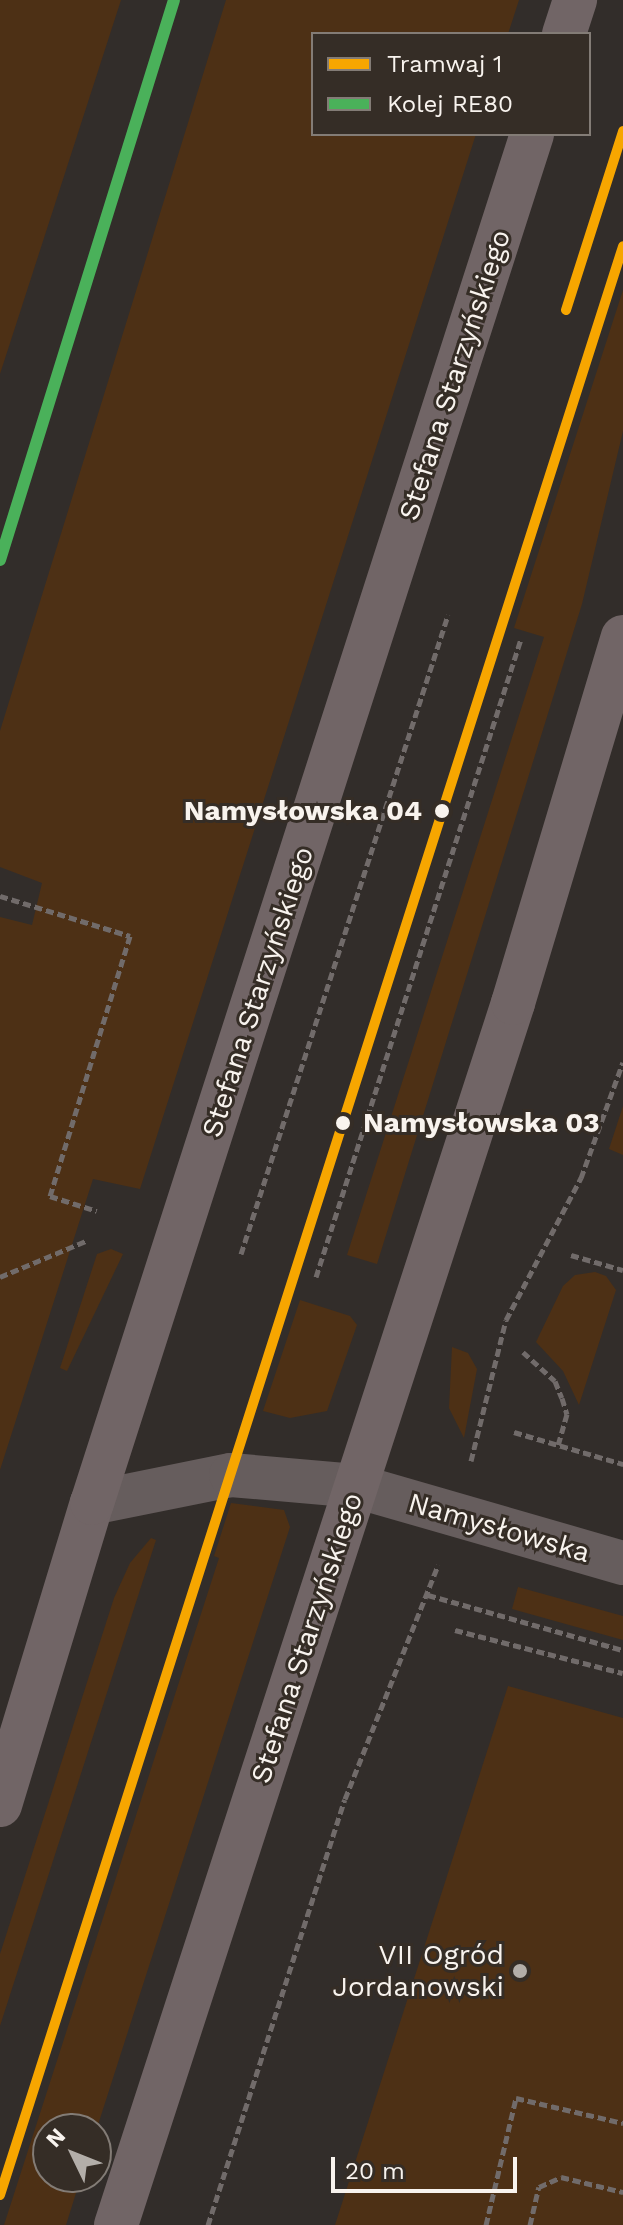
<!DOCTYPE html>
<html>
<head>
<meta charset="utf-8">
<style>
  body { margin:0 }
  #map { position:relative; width:623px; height:2225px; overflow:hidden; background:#322d2a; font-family:"Work Sans",sans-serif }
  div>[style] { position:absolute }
  .green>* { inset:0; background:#4d3015 }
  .path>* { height:5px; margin-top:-2.5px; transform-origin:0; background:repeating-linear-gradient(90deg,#716b6a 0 8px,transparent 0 12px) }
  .minor>* { height:44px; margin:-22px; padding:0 22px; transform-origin:22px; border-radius:22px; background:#665d5d }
  .major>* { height:44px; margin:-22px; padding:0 22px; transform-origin:22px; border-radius:22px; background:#716566 }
  .rail-1>* { height:12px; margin:-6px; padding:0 6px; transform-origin:6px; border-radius:6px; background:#4ab15a }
  .tram-1>* { height:10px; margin:-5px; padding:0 5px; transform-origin:5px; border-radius:5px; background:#f7a600 }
  .dots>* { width:22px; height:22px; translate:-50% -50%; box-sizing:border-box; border:4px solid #352d26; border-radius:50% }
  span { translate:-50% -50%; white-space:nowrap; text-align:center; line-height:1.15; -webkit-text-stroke:6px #352d26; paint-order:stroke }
  .street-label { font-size:28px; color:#f8f3ee }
  .stop-label { font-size:28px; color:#f8f3ee; font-weight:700 }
  .right { translate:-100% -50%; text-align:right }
  .left { translate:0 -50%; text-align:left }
  .poi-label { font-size:28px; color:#f8f3ee }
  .legend { position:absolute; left:311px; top:32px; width:280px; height:104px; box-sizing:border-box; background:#352d26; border:2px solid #837c76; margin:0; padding:10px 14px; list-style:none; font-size:24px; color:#f8f3ee }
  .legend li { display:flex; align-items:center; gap:16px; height:40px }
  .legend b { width:40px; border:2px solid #837c76 }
  .north { position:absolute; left:32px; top:2113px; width:80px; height:80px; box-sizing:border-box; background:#352d26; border:2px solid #837c76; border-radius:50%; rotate:313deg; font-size:22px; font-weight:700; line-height:32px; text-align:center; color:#f8f3ee }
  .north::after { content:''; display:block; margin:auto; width:28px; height:36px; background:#b3aea9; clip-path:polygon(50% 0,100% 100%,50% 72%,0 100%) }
  .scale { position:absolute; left:331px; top:2157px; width:186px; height:36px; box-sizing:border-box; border:4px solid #f8f3ee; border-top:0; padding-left:10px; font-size:24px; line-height:28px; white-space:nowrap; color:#f8f3ee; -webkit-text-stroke:6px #352d26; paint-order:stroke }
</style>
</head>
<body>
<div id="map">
  <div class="green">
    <div style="clip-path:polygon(0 0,121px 0,0 374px)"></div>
    <div style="clip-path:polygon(226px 0,519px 0,508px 34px,313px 34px,313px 134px,476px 134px,140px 1189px,93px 1179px,0 1470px,0 917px,32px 925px,42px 883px,0 867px,0 731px)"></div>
    <div style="clip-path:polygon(623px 290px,623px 431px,582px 604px,377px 1264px,347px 1255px,544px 637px,514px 628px)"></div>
    <div style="clip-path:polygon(623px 1106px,623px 1155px,609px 1149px)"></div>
    <div style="clip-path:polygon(111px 1249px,123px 1254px,67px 1371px,60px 1368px,97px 1254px)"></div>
    <div style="clip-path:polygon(595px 1272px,606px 1276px,616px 1290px,579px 1405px,563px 1371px,536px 1342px,563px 1286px,575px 1275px)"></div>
    <div style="clip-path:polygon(300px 1300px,350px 1316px,357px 1325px,327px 1411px,290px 1418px,263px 1411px)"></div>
    <div style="clip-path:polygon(452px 1347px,468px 1353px,477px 1369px,464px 1438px,449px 1408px)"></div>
    <div style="clip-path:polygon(231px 1503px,284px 1510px,290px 1527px,96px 2131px,48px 2129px,48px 2177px,81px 2177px,66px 2225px,4px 2225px,219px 1558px,214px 1556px)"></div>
    <div style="clip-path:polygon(151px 1538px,156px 1540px,0 2026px,0 1954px,114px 1598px,130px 1563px)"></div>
    <div style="clip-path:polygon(518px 1587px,623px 1616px,623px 1640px,512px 1609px)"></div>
    <div style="clip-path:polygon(508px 1686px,623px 1718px,623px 2225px,335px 2225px)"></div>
  </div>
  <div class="path">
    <div style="left:0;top:896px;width:136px;rotate:17.1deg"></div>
    <div style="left:130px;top:936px;width:272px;rotate:107.1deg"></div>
    <div style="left:50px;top:1196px;width:49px;rotate:17.7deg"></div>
    <div style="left:241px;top:1254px;width:672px;rotate:-72.05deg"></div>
    <div style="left:571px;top:1255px;width:54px;rotate:16.1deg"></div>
    <div style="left:0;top:1277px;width:95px;rotate:-22.8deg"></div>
    <div style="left:316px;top:1277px;width:670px;rotate:-72.19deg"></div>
    <div style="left:523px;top:1352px;width:43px;rotate:42.2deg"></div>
    <div style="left:555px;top:1381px;width:18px;rotate:68deg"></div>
    <div style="left:562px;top:1398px;width:17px;rotate:73deg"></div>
    <div style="left:567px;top:1414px;width:32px;rotate:106deg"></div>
    <div style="left:514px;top:1432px;width:114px;rotate:16.4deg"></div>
    <div style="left:471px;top:1461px;width:145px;rotate:-76.1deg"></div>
    <div style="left:506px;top:1320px;width:161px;rotate:-62.2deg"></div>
    <div style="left:581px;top:1178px;width:123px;rotate:-70.1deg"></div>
    <div style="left:428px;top:1595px;width:203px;rotate:15.8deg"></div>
    <div style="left:455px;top:1630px;width:173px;rotate:14.4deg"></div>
    <div style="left:208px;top:2225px;width:447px;rotate:-72.2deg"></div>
    <div style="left:345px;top:1799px;width:252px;rotate:-68.3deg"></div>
    <div style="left:486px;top:2225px;width:130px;rotate:-76.7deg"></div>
    <div style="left:516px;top:2098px;width:110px;rotate:13.2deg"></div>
    <div style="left:530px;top:2225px;width:39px;rotate:-77deg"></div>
    <div style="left:539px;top:2187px;width:24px;rotate:-24deg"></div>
    <div style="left:561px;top:2177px;width:64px;rotate:13.6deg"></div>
  </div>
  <div class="minor">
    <div style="left:92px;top:1503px;width:142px;rotate:-11.4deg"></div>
    <div style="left:231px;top:1475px;width:125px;rotate:5deg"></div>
    <div style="left:356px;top:1486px;width:278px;rotate:16.1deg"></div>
  </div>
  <div class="major">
    <div style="left:564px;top:34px;width:36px;rotate:-72deg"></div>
    <div style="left:0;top:1805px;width:316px;rotate:-73.1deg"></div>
    <div style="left:92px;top:1503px;width:1438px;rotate:-72.18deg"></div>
    <div style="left:116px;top:2225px;width:1285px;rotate:-72deg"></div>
    <div style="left:513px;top:1003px;width:382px;rotate:-73.3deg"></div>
  </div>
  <div class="rail-1">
    <div style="left:0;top:560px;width:586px;rotate:-72.74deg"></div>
  </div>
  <div class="tram-1">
    <div style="left:566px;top:310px;width:188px;rotate:-72.3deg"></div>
    <div style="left:0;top:2195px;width:2046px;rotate:-72.27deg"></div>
  </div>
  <div class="dots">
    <div style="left:442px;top:811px;background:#f8f3ee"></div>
    <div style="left:343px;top:1123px;background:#f8f3ee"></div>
    <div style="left:520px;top:1971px;background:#b3aea9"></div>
  </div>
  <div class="street-label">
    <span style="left:455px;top:375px;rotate:-72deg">Stefana Starzyńskiego</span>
    <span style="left:258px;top:992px;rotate:-72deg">Stefana Starzyńskiego</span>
    <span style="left:499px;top:1528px;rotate:16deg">Namysłowska</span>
    <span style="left:307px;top:1638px;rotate:-72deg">Stefana Starzyńskiego</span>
  </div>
  <div class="stop-label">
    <span class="right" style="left:422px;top:811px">Namysłowska 04</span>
    <span class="left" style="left:363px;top:1123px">Namysłowska 03</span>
  </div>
  <div class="poi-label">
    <span class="right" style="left:504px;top:1971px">VII Ogród<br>Jordanowski</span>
  </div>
  <ul class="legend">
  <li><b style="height:10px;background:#f7a600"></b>Tramwaj 1</li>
  <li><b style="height:10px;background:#4ab15a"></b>Kolej RE80</li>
  </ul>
  <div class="north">N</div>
  <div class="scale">20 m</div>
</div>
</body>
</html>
